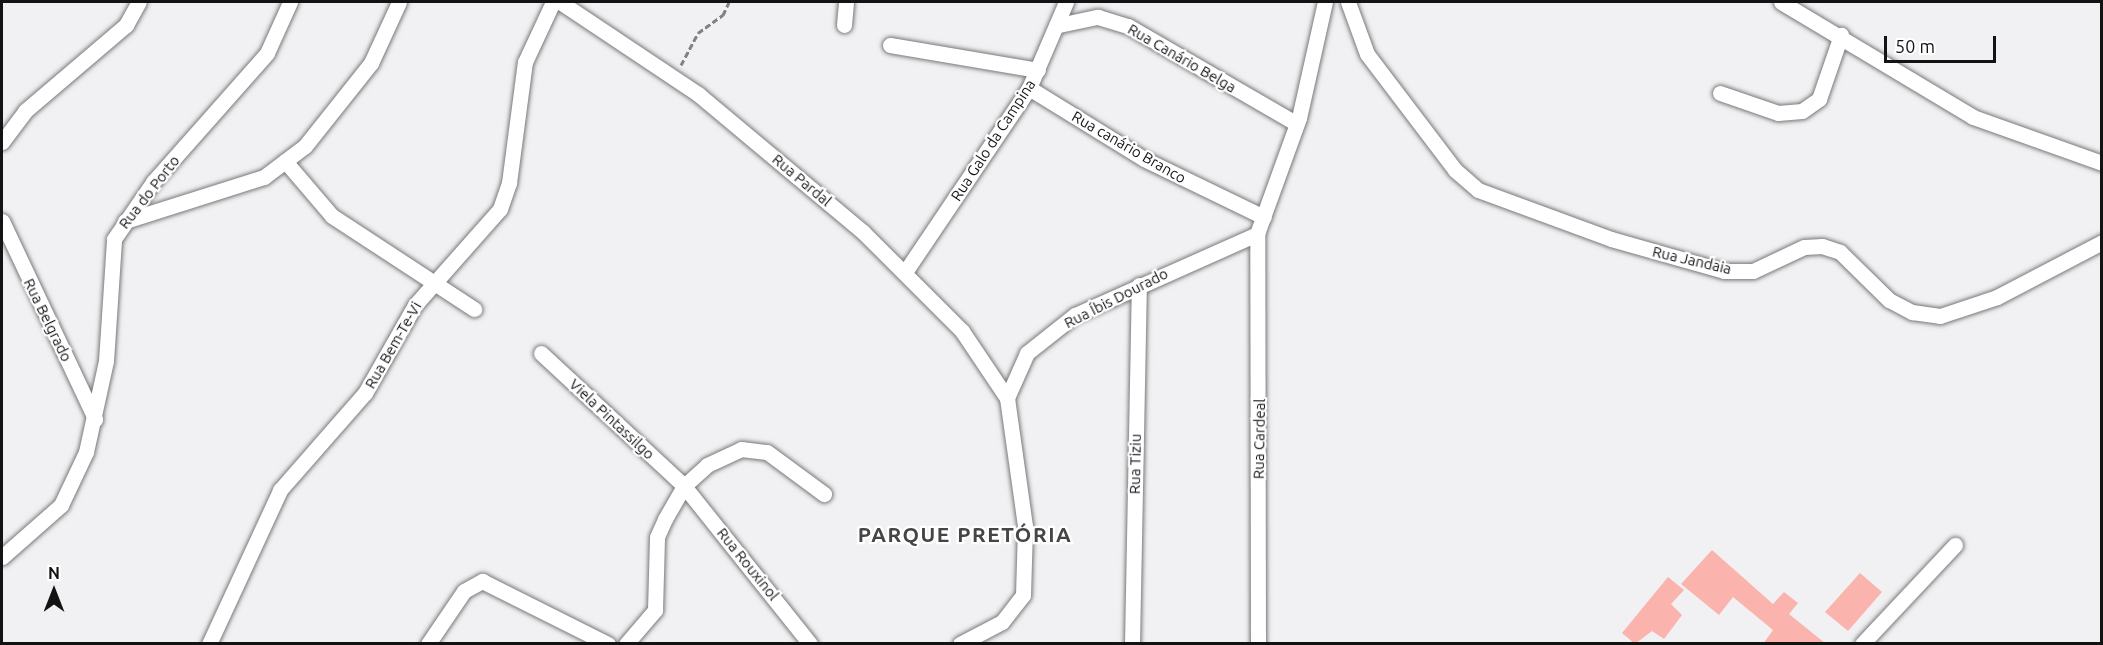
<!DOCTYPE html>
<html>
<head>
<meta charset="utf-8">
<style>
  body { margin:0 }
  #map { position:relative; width:2103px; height:645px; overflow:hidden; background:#f1f0f3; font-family:Ubuntu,sans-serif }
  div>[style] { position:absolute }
  .building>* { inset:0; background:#fbb3ad }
  .path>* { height:3px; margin-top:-1.5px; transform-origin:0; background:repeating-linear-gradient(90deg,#828183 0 6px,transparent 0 9px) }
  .roads { filter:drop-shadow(0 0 2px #7a787b) drop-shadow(0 0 2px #7a787b) }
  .minor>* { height:15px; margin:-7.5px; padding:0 7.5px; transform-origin:7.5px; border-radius:7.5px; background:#fff }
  span { translate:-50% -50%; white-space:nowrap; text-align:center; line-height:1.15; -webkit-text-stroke:4.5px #fff; paint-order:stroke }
  .street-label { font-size:15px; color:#141314 }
  .district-label { font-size:21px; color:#454446; font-weight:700; letter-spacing:1.5px }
  .frame { position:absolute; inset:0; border:3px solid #141314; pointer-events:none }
  .north { position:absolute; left:24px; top:561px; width:60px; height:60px; -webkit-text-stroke:4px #fff; paint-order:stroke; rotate:0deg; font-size:16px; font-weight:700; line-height:24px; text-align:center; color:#141314 }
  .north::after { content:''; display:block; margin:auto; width:21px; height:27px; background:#141314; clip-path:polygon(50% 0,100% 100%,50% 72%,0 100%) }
  .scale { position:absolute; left:1884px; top:36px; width:112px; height:27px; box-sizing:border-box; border:3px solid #141314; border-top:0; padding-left:8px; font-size:18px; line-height:21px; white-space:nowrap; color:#141314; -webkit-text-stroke:4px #fff; paint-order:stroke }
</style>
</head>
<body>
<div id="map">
  <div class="building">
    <div style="clip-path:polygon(1712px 550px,1773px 604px,1784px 592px,1798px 603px,1789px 614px,1826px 644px,1763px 644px,1773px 630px,1733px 597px,1719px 615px,1681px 584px)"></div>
    <div style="clip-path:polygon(1860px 573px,1882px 592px,1848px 631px,1825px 612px)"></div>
    <div style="clip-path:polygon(1668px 577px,1684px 590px,1671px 604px,1682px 615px,1664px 639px,1652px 631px,1635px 644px,1622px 633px)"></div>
  </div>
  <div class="path">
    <div style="left:681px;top:65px;width:36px;rotate:-62deg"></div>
    <div style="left:698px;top:33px;width:31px;rotate:-36deg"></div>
    <div style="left:723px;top:15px;width:14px;rotate:-65deg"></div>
  </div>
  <div class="roads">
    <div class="minor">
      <div style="left:560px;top:2px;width:166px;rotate:33.7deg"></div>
      <div style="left:698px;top:94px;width:215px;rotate:39.9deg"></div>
      <div style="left:863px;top:232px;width:140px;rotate:45deg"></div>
      <div style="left:962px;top:331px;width:81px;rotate:56.1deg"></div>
      <div style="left:1348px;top:2px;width:55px;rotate:69.9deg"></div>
      <div style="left:1367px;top:54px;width:146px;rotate:52.8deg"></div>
      <div style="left:1455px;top:170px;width:30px;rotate:41deg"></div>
      <div style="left:1478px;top:190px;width:142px;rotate:20.2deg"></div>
      <div style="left:1611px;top:239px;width:117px;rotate:15.8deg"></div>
      <div style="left:1724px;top:271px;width:29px"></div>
      <div style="left:1753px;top:271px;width:56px;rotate:-25.2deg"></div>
      <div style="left:1804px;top:247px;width:18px;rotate:-3deg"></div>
      <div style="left:1822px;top:246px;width:19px;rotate:18deg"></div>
      <div style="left:1840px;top:252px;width:69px;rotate:44.4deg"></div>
      <div style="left:1889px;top:300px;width:26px;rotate:28deg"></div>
      <div style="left:1912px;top:312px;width:28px;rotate:8deg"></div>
      <div style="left:1940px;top:316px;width:60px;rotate:-18.4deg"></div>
      <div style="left:1997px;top:297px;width:119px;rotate:-27.6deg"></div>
      <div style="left:1781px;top:2px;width:224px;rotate:30.9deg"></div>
      <div style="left:1973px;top:117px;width:137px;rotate:19.6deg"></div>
      <div style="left:844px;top:25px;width:23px;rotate:-85deg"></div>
      <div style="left:1059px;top:25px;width:40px;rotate:-12deg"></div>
      <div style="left:1098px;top:17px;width:31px;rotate:17deg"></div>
      <div style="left:1128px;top:26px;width:195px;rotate:30.1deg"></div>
      <div style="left:890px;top:45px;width:150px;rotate:9.6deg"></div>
      <div style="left:1029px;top:88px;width:135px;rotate:31.7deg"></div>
      <div style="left:1144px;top:159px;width:133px;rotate:25.8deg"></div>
      <div style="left:1720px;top:93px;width:61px;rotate:19deg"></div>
      <div style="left:1778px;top:113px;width:24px;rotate:-5deg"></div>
      <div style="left:1802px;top:111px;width:21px;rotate:-35deg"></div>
      <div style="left:1819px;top:99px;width:68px;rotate:-71deg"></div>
      <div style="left:2px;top:142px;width:39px;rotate:-53deg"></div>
      <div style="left:25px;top:111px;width:133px;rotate:-40.4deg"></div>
      <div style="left:126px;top:25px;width:26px;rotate:-61deg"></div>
      <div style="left:285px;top:161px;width:72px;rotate:49.5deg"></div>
      <div style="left:332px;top:216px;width:170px;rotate:33.2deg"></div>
      <div style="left:2px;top:221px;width:219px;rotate:64.8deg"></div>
      <div style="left:125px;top:221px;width:146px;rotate:-17.6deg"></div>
      <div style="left:264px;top:177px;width:51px;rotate:-37.1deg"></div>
      <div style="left:305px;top:146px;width:106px;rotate:-51.5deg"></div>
      <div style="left:371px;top:63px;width:67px;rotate:-65.3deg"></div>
      <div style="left:905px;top:272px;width:222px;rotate:-56deg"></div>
      <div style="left:1029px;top:88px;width:94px;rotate:-66.7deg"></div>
      <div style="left:541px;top:353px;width:195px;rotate:42.9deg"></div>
      <div style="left:684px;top:486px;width:202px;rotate:51.4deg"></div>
      <div style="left:2px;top:557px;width:79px;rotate:-41.4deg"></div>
      <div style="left:61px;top:505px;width:59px;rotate:-64.7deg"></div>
      <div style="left:86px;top:452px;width:93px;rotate:-77.6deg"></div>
      <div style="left:106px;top:361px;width:122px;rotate:-86.2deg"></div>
      <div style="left:114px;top:239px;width:69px;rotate:-55.6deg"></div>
      <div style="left:153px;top:182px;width:172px;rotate:-48.5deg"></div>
      <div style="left:267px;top:53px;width:56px;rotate:-65.7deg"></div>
      <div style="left:209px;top:644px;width:170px;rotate:-65.2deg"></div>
      <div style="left:280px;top:490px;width:129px;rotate:-48.8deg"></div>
      <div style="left:365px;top:393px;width:101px;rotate:-60.4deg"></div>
      <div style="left:415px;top:305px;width:128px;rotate:-48.5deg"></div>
      <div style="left:500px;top:209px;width:28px;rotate:-71deg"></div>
      <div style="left:509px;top:183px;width:122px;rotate:-82.5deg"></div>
      <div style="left:525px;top:62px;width:66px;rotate:-65deg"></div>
      <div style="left:428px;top:644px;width:64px;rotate:-55.8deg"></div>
      <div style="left:464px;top:591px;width:21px;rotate:-29deg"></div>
      <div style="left:482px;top:581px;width:141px;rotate:26.6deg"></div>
      <div style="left:626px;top:644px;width:45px;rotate:-49.5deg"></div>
      <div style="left:655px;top:610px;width:73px;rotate:-88.4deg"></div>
      <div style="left:657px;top:537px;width:20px;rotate:-66deg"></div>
      <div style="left:665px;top:519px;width:38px;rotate:-60deg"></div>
      <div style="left:684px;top:486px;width:31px;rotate:-42deg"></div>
      <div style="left:707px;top:465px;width:38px;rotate:-25deg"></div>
      <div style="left:741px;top:449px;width:26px;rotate:7deg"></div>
      <div style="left:767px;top:452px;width:71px;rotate:36.4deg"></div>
      <div style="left:960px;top:644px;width:47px;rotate:-27.6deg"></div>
      <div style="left:1002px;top:622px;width:34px;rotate:-52deg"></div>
      <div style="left:1023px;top:595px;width:69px;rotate:-88.3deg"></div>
      <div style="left:1025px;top:526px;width:129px;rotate:-98deg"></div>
      <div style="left:1007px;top:398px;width:49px;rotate:-66deg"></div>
      <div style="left:1027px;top:353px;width:61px;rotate:-38.4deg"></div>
      <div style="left:1075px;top:315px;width:199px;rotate:-24deg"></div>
      <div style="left:1132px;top:644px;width:359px;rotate:-88.9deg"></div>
      <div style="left:1258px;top:644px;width:410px;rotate:-90.1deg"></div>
      <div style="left:1257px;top:234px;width:123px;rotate:-70.1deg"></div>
      <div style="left:1299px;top:118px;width:119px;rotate:-77.4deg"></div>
      <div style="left:1862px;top:644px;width:136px;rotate:-46.8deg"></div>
    </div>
  </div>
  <div class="street-label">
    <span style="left:1182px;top:58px;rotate:30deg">Rua Canário Belga</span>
    <span style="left:993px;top:140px;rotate:-57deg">Rua Galo da Campina</span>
    <span style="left:1129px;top:147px;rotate:30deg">Rua canário Branco</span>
    <span style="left:802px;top:180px;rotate:40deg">Rua Pardal</span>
    <span style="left:149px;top:192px;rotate:-52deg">Rua do Porto</span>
    <span style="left:1692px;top:260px;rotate:13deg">Rua Jandaia</span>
    <span style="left:1116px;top:298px;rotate:-27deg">Rua Íbis Dourado</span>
    <span style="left:48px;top:320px;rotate:64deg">Rua Belgrado</span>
    <span style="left:393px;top:345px;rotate:-60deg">Rua Bem-Te-Vi</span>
    <span style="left:612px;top:419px;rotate:43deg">Viela Pintassilgo</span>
    <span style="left:1259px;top:439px;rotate:-89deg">Rua Cardeal</span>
    <span style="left:1135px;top:464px;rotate:-89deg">Rua Tiziu</span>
    <span style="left:748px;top:564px;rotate:51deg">Rua Rouxinol</span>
  </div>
  <div class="district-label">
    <span style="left:965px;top:534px">PARQUE PRETÓRIA</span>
  </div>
  <div class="frame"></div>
  <div class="north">N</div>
  <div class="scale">50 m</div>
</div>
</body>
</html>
